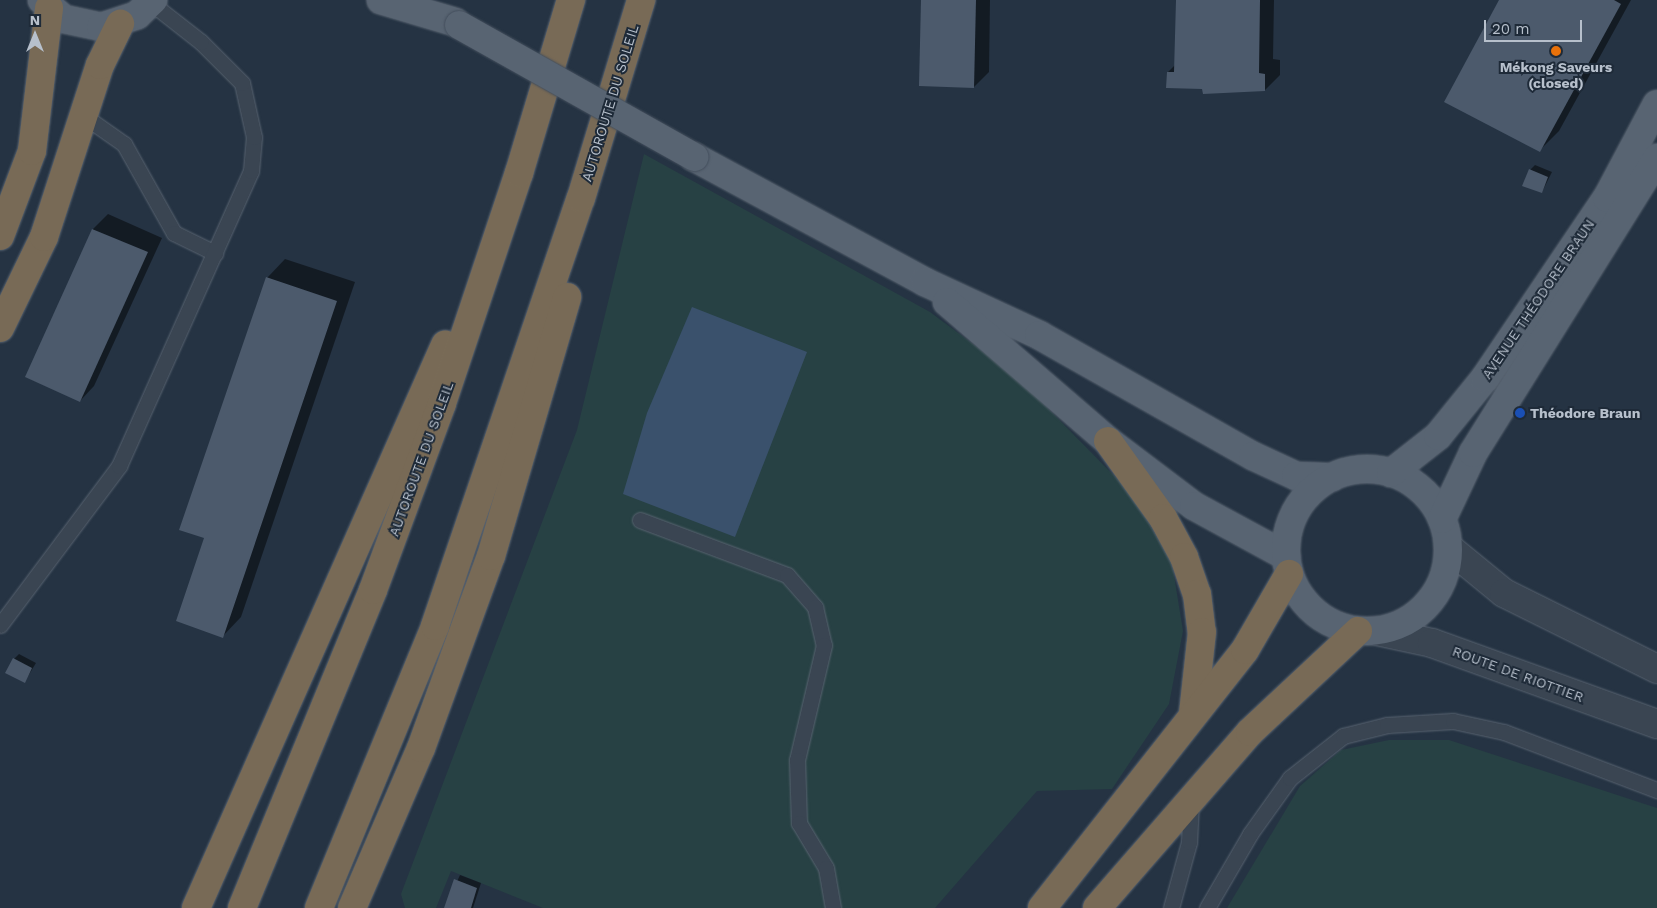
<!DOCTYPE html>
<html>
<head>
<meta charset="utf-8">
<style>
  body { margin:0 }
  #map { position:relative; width:1657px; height:908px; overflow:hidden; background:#253343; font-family:"Work Sans",sans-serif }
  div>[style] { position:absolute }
  .green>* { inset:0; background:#274144 }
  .water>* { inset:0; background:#3a516c }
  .shadow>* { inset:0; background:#0007 }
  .building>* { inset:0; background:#4c5a6c }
  .roads { filter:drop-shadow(0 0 1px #586370) drop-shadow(0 0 1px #586370) }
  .service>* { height:15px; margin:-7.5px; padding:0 7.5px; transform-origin:7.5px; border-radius:7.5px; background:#3a4552 }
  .minor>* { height:28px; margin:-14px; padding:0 14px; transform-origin:14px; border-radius:14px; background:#3a4552 }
  .primary>* { height:28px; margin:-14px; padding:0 14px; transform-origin:14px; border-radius:14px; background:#586472 }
  .primary>.ring { margin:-14px; padding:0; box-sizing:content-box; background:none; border:28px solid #586472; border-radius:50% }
  .motorway>* { height:28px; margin:-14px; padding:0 14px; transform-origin:14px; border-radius:14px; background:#786a56 }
  .bridges { filter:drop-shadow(0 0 1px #434e5c) drop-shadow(0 0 1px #434e5c) }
  .primary-bridge>* { height:28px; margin:-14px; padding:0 14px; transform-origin:14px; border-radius:14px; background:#586472 }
  .dots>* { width:14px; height:14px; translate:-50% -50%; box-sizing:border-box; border:2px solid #1e2a38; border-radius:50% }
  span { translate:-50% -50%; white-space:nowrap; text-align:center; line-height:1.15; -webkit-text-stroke:4px #1e2a38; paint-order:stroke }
  .poi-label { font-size:14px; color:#b7c0cc; font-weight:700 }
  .left { translate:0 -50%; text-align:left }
  .street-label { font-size:14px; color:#b7c0cc }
  .north { position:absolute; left:10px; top:10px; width:50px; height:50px; -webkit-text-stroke:4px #1e2a38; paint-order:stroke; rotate:0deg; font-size:14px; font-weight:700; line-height:20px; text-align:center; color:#b7c0cc }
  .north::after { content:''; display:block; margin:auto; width:18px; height:22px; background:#b7c0cc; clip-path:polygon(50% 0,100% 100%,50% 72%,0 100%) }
  .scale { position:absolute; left:1484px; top:20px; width:98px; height:22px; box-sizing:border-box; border:2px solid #b7c0cc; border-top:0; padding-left:6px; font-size:15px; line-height:18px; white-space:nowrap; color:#b7c0cc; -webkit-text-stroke:4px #1e2a38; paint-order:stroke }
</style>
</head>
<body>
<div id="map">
  <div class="green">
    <div style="clip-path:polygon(644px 154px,930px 312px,1016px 376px,1132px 494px,1172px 563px,1183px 631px,1169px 704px,1112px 789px,1037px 791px,935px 908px,543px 908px,451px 871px,436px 908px,405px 908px,401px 894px,577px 430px)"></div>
    <div style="clip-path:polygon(1389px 740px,1449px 740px,1657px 808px,1657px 908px,1227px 908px,1300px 786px,1341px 750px)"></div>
  </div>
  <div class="water">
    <div style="clip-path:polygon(692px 307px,807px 352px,735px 537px,623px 494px,647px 413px)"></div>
  </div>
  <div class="shadow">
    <div style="clip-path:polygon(922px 0,990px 0,989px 72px,974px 87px)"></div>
    <div style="clip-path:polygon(1177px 0,1274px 0,1273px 59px,1280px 60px,1280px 75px,1265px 90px,1203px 88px,1168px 72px,1175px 65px)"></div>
    <div style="clip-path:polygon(1501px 0,1631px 0,1559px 131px,1540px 150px)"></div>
    <div style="clip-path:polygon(1535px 165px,1552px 172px,1542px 192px,1530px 170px)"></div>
    <div style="clip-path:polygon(108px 214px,162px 238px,94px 386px,80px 401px,26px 377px,93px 229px)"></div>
    <div style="clip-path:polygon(285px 259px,355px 282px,241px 617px,223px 636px,267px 278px)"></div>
    <div style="clip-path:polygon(19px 654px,36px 663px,25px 681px,14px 659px)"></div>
    <div style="clip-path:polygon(460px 875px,481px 883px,473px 908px,445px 908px)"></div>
  </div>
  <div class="building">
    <div style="clip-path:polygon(921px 0,976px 0,974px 88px,919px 86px)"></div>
    <div style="clip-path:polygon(1176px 0,1260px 0,1259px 73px,1265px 74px,1265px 91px,1203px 94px,1202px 89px,1166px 88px,1167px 72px,1174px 72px)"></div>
    <div style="clip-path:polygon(1499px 0,1614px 0,1621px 4px,1540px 152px,1444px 102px)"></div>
    <div style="clip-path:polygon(1529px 169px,1548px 177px,1542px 193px,1522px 186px)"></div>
    <div style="clip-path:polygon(92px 229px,148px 252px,80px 402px,25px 377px)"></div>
    <div style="clip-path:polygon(266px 277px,337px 301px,223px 638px,176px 621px,204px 538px,179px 530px)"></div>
    <div style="clip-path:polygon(13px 658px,32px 668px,25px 683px,5px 673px)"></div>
    <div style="clip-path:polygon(454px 879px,477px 888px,471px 908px,444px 908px)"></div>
  </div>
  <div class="roads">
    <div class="service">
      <div style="left:84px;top:116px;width:49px;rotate:35deg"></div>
      <div style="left:124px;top:144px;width:102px;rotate:60.7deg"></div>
      <div style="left:174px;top:233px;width:46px;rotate:26deg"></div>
      <div style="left:640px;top:520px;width:157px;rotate:20.5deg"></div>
      <div style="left:787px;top:575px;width:43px;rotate:48.8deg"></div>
      <div style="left:815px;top:607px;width:39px;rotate:77deg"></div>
      <div style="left:824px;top:645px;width:118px;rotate:103.2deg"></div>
      <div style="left:797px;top:760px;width:63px;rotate:88.2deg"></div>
      <div style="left:799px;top:823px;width:52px;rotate:59deg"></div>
      <div style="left:826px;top:868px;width:41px;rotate:80.1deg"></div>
      <div style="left:0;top:625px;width:199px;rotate:-53.2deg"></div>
      <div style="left:119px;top:466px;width:323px;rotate:-65.9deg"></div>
      <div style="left:251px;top:171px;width:34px;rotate:-85deg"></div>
      <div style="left:254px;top:137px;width:55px;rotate:-102.5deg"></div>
      <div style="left:242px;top:83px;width:58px;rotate:-135deg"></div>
      <div style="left:201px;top:42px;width:63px;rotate:-142deg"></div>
      <div style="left:1171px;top:908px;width:68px;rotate:-74.7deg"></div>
      <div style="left:1189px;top:842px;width:40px;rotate:-87.1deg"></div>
      <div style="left:1207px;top:908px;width:86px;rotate:-59.8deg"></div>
      <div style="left:1250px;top:834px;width:69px;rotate:-54.5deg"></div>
      <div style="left:1290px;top:778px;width:68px;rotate:-38.4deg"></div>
      <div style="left:1343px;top:736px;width:45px;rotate:-14deg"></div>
      <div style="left:1387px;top:725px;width:66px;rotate:-3.5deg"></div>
      <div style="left:1453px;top:721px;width:52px;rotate:12.2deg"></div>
      <div style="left:1504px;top:732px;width:164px;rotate:20.8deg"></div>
    </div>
    <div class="minor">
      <div style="left:1449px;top:548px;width:71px;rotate:39.3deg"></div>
      <div style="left:1504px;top:593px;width:171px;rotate:26.4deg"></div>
      <div style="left:1377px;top:631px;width:56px;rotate:12.3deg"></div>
      <div style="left:1432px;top:643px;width:239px;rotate:19.8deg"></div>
    </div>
    <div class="primary">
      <div style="left:42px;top:0;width:29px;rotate:41deg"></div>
      <div style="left:64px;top:19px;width:38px;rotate:12deg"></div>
      <div style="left:101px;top:27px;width:38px;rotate:-18deg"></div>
      <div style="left:137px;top:15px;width:22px;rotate:-43deg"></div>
      <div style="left:381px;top:0;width:77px;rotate:16.6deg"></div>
      <div style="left:694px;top:157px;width:263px;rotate:28.4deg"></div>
      <div style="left:925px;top:282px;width:126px;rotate:24.9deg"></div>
      <div style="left:1039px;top:335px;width:246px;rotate:29.5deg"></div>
      <div style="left:1253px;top:456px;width:47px;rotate:24.9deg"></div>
      <div style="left:1296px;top:476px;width:36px;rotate:2deg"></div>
      <div style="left:947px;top:302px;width:213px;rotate:40.8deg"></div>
      <div style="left:1108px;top:441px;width:108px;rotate:37.1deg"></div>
      <div style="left:1194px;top:506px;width:105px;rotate:28.5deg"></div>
      <div class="ring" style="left:1286px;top:469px;width:134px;height:134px"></div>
      <div style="left:1391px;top:473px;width:60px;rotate:-38.2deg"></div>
      <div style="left:1438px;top:436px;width:75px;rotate:-51deg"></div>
      <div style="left:1485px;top:378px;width:217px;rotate:-55.9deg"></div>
      <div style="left:1607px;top:198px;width:106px;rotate:-62deg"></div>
      <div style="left:1442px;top:519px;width:73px;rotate:-64.8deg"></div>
      <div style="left:1473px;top:453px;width:348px;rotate:-58deg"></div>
    </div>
    <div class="motorway">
      <div style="left:0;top:236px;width:91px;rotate:-69.4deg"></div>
      <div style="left:32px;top:151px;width:144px;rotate:-83.2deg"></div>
      <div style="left:0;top:328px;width:101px;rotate:-64.2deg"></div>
      <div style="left:44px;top:237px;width:181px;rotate:-72deg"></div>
      <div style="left:100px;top:65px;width:46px;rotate:-64deg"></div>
      <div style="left:1108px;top:441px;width:95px;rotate:54.5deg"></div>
      <div style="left:1163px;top:518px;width:44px;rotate:61.7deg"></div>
      <div style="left:1184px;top:557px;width:39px;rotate:71deg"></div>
      <div style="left:1197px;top:594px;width:38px;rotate:83deg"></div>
      <div style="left:1202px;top:632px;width:81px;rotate:96.3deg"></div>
      <div style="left:196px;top:908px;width:616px;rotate:-66.14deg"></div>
      <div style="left:242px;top:908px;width:344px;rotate:-67.6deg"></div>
      <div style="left:373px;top:590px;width:199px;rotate:-69.7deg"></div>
      <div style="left:442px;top:403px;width:243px;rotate:-71.5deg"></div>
      <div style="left:519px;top:173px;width:181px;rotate:-73.3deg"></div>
      <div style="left:319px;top:908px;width:305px;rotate:-67.6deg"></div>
      <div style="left:435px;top:626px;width:452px;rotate:-71.2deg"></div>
      <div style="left:581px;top:198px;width:207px;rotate:-73.1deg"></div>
      <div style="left:352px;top:908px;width:174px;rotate:-66.7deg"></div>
      <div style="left:421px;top:748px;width:204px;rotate:-70deg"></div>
      <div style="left:491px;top:556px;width:270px;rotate:-73.6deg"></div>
      <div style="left:1042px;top:908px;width:328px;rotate:-51.8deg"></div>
      <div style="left:1245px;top:650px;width:88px;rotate:-59.9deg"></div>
      <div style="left:1097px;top:908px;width:233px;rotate:-49deg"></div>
      <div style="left:1250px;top:732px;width:148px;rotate:-43.1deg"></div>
    </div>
  </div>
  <div class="bridges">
    <div class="primary-bridge">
      <div style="left:459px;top:25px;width:270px;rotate:29.3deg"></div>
    </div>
  </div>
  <div class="dots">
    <div style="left:1556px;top:51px;background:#e8710a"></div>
    <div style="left:1520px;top:413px;background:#1a4fb4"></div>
  </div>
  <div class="poi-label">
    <span style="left:1556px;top:75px">Mékong Saveurs<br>(closed)</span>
    <span class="left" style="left:1530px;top:413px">Théodore Braun</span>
  </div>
  <div class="street-label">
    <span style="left:610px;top:103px;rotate:-73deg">AUTOROUTE DU SOLEIL</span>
    <span style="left:1538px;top:299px;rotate:-56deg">AVENUE THÉODORE BRAUN</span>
    <span style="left:421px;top:459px;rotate:-70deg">AUTOROUTE DU SOLEIL</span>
    <span style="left:1518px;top:674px;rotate:20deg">ROUTE DE RIOTTIER</span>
  </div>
  <div class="north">N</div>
  <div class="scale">20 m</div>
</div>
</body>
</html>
